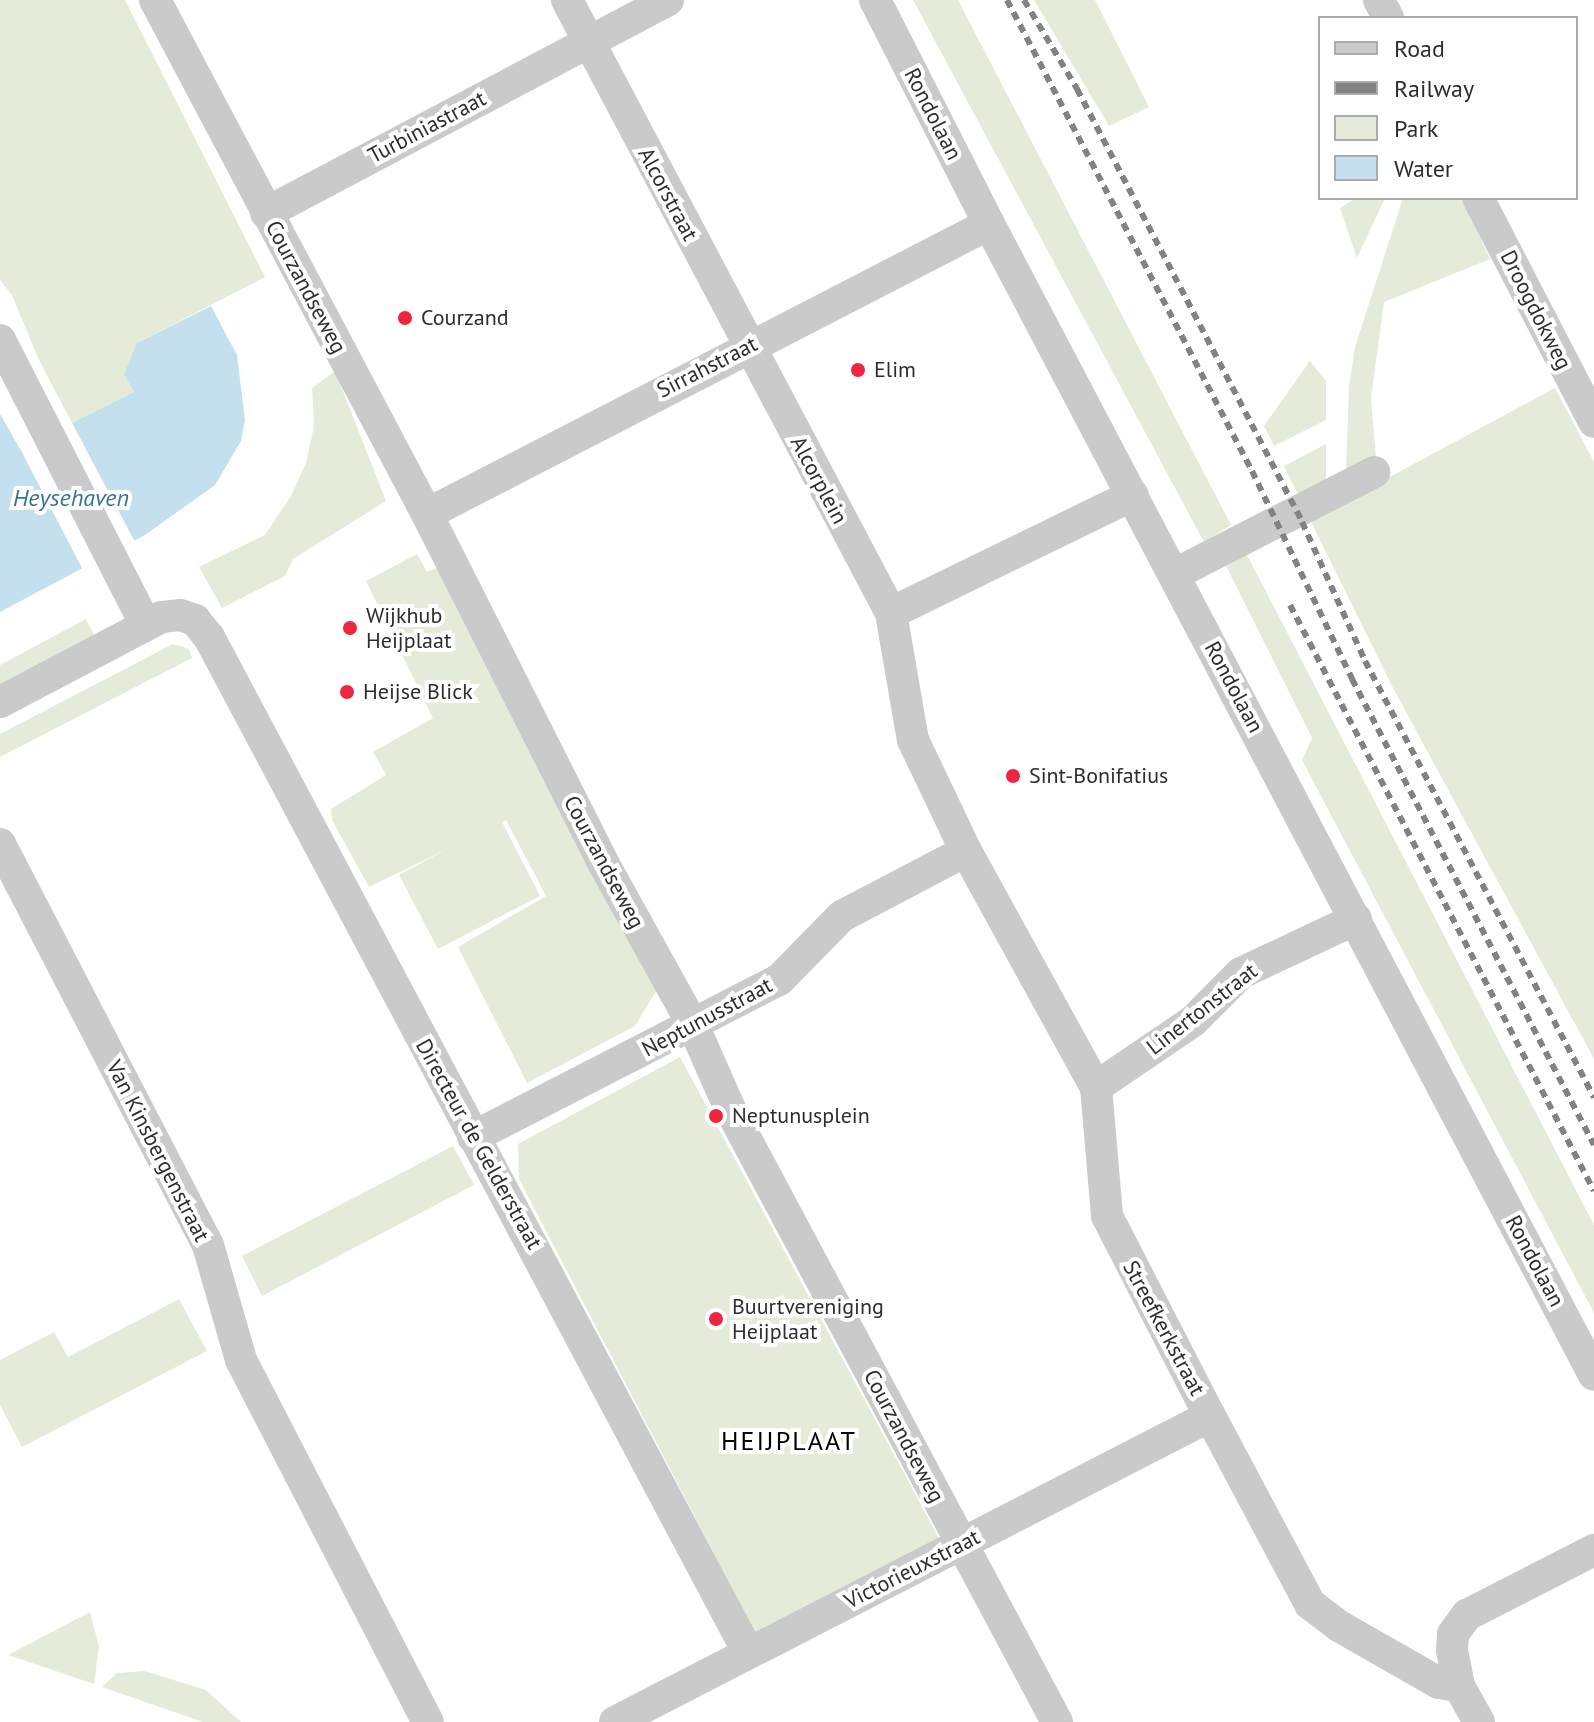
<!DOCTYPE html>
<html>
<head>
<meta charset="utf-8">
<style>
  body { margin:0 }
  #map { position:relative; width:1594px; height:1722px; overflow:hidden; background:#fff; font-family:"PT Sans",sans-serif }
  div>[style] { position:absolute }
  .green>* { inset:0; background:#e4ecd9 }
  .water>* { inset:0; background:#c4dfed }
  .pier>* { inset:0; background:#fff }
  .minor>* { height:32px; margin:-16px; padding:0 16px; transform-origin:16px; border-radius:16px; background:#cacaca }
  .rail>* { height:6px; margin-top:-3px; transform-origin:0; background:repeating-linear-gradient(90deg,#828282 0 8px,transparent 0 14px) }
  .dots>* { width:22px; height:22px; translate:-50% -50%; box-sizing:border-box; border:4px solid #fff; border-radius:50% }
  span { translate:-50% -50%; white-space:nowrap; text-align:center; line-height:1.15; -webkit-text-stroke:8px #fff; paint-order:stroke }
  .street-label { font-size:22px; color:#2d2d2d }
  .poi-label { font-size:22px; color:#2d2d2d }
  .left { translate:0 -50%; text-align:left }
  .water-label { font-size:24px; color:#377493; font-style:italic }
  .quarter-label { font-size:26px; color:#000; letter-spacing:2px }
  .legend { position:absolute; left:1318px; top:16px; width:260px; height:184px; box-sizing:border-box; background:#fff; border:2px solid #ababab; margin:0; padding:10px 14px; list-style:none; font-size:24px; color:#2d2d2d }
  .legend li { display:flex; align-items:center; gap:16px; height:40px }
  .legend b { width:40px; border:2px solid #ababab }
</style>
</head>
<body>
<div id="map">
  <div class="green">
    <div style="clip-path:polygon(0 0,125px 0,265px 277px,137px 343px,134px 392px,72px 423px,38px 358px,12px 295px,0 280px)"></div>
    <div style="clip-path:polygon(913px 0,958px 0,1231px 525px,1204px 542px)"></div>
    <div style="clip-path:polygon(1034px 0,1095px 0,1149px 107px,1109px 126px)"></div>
    <div style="clip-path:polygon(1356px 198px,1385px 198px,1357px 258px,1340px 208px)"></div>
    <div style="clip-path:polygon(1403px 198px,1462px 198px,1490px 259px,1384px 302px,1371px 398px,1376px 457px,1346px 470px,1349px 387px,1355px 347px)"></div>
    <div style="clip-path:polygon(1310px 361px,1326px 381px,1326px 420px,1274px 446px,1264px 426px)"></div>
    <div style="clip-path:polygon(335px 371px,386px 501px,293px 559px,285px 576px,222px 608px,199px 567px,265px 535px,291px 496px,306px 463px,314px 426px,312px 388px)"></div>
    <div style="clip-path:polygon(1555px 388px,1594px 462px,1594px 1059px,1393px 688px,1310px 520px)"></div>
    <div style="clip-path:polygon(1326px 444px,1326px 486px,1300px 499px,1284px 466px)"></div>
    <div style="clip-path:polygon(1246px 553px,1594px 1225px,1594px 1313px,1302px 760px,1312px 738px,1226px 566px)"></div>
    <div style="clip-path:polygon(417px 554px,427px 572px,438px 567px,658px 988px,635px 1026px,527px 1083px,458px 947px,546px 896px,506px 820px,502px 822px,540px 896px,438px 949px,399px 875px,447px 849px,369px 887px,332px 820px,331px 809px,386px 775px,373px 752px,433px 718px,366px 581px)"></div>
    <div style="clip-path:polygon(86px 619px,94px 635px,0 685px,0 665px)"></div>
    <div style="clip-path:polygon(173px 644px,189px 649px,192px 658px,0 757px,0 734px)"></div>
    <div style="clip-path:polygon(680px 1057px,940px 1540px,756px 1634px,519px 1179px,518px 1144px)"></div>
    <div style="clip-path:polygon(453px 1146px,474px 1185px,262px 1296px,242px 1256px)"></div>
    <div style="clip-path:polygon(179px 1299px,207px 1351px,22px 1447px,0 1405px,0 1360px,54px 1332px,68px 1357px)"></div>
    <div style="clip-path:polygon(90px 1612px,99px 1646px,94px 1684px,8px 1655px)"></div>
    <div style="clip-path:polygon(145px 1671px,206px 1690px,241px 1722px,203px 1722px,102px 1687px,117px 1673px)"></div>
  </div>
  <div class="water">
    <div style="clip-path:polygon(211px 306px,237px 355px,245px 420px,241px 441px,215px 485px,145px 535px,0 612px,0 414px,20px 449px,134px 392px,124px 374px,137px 343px)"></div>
  </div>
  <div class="pier">
    <div style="clip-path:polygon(0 410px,21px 444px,70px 419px,136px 544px,84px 572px)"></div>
  </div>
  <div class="minor">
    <div style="left:155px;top:0;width:582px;rotate:62.11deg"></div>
    <div style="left:427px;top:514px;width:386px;rotate:63.2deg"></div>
    <div style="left:601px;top:859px;width:190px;rotate:61deg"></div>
    <div style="left:693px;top:1025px;width:92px;rotate:66.2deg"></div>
    <div style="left:730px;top:1109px;width:695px;rotate:61.92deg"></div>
    <div style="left:567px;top:0;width:693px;rotate:62.14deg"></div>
    <div style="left:891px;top:613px;width:129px;rotate:80.2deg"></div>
    <div style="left:913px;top:740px;width:123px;rotate:64.5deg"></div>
    <div style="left:966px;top:851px;width:269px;rotate:61.2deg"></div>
    <div style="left:1096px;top:1087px;width:129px;rotate:85.1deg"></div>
    <div style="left:1107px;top:1216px;width:225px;rotate:62.8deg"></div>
    <div style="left:1210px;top:1416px;width:213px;rotate:62deg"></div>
    <div style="left:1310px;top:1604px;width:36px;rotate:37deg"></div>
    <div style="left:1339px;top:1626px;width:115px;rotate:29.7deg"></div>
    <div style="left:1439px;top:1683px;width:20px;rotate:9deg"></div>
    <div style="left:1459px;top:1686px;width:41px;rotate:60.9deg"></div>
    <div style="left:875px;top:0;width:251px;rotate:63deg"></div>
    <div style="left:989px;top:224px;width:1300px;rotate:62.27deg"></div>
    <div style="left:1379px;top:0;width:20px;rotate:63deg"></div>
    <div style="left:1478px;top:198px;width:252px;rotate:62.6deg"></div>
    <div style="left:266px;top:213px;width:455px;rotate:-27.9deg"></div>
    <div style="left:0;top:340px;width:318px;rotate:62.9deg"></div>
    <div style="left:427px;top:514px;width:632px;rotate:-27.29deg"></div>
    <div style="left:1175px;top:574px;width:224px;rotate:-27.1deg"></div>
    <div style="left:891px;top:613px;width:269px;rotate:-26deg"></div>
    <div style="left:0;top:702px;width:183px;rotate:-27.7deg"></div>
    <div style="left:162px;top:617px;width:18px;rotate:-6deg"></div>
    <div style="left:180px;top:615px;width:16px;rotate:18deg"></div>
    <div style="left:195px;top:620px;width:22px;rotate:51deg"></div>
    <div style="left:209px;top:637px;width:1149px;rotate:62.03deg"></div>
    <div style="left:0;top:844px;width:452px;rotate:62.6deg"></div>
    <div style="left:208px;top:1245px;width:120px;rotate:74deg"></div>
    <div style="left:241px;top:1360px;width:407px;rotate:62.7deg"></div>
    <div style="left:1096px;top:1087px;width:117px;rotate:-34.2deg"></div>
    <div style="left:1193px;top:1021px;width:68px;rotate:-45deg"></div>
    <div style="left:1241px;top:973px;width:127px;rotate:-25.2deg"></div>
    <div style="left:473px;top:1137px;width:344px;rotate:-27.2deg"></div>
    <div style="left:779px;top:980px;width:90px;rotate:-45.5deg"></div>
    <div style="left:842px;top:916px;width:140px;rotate:-27.7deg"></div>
    <div style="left:1459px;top:1686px;width:37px;rotate:-101deg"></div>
    <div style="left:1452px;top:1650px;width:16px;rotate:-86deg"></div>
    <div style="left:1453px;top:1634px;width:24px;rotate:-54deg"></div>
    <div style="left:1467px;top:1615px;width:143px;rotate:-27.1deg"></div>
    <div style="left:615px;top:1722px;width:669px;rotate:-27.22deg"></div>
  </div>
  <div class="rail">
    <div style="left:1007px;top:0;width:531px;rotate:62.52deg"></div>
    <div style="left:1252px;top:471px;width:231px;rotate:64.3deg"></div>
    <div style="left:1352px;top:679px;width:525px;rotate:62.56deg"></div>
    <div style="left:1024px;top:0;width:104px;rotate:59.2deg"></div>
    <div style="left:1077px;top:89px;width:488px;rotate:62.5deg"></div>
    <div style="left:1302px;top:522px;width:153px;rotate:65.6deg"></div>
    <div style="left:1365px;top:661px;width:493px;rotate:62.3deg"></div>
    <div style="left:1290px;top:605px;width:660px;rotate:62.58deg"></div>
  </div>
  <div class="dots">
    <div style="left:405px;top:318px;background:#ef243e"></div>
    <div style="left:858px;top:370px;background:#ef243e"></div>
    <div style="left:350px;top:628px;background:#ef243e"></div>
    <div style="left:347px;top:692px;background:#ef243e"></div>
    <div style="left:1013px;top:776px;background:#ef243e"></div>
    <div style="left:716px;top:1116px;background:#ef243e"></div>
    <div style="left:716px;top:1319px;background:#ef243e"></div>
  </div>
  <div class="street-label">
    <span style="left:933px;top:114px;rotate:63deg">Rondolaan</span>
    <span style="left:427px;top:127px;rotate:-28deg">Turbiniastraat</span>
    <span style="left:668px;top:194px;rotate:62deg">Alcorstraat</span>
    <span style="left:306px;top:287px;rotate:62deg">Courzandseweg</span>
    <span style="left:1536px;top:310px;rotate:63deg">Droogdokweg</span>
    <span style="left:707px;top:367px;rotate:-27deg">Sirrahstraat</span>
    <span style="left:819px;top:480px;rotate:62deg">Alcorplein</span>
    <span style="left:1234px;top:687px;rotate:62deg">Rondolaan</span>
    <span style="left:604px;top:862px;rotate:62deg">Courzandseweg</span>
    <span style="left:1202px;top:1009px;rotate:-38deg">Linertonstraat</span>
    <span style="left:707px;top:1017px;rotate:-28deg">Neptunusstraat</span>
    <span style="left:479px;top:1144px;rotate:61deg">Directeur de Gelderstraat</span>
    <span style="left:158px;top:1151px;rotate:63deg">Van Kinsbergenstraat</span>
    <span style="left:1535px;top:1261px;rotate:62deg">Rondolaan</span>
    <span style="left:1164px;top:1328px;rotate:62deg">Streefkerkstraat</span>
    <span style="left:904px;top:1436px;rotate:62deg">Courzandseweg</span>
    <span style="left:912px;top:1569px;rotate:-27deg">Victorieuxstraat</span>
  </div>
  <div class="poi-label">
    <span class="left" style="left:421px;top:318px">Courzand</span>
    <span class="left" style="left:874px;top:370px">Elim</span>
    <span class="left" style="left:366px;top:628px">Wijkhub<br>Heijplaat</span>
    <span class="left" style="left:363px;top:692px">Heijse Blick</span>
    <span class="left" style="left:1029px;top:776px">Sint-Bonifatius</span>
    <span class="left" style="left:732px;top:1116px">Neptunusplein</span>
    <span class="left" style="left:732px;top:1319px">Buurtvereniging<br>Heijplaat</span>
  </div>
  <div class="water-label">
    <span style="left:71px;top:498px">Heysehaven</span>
  </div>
  <div class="quarter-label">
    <span style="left:789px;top:1441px">HEIJPLAAT</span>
  </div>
  <ul class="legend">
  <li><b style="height:10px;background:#cacaca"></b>Road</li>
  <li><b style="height:10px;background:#828282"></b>Railway</li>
  <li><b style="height:22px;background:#e4ecd9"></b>Park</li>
  <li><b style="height:22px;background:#c4dfed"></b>Water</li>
  </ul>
</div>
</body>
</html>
